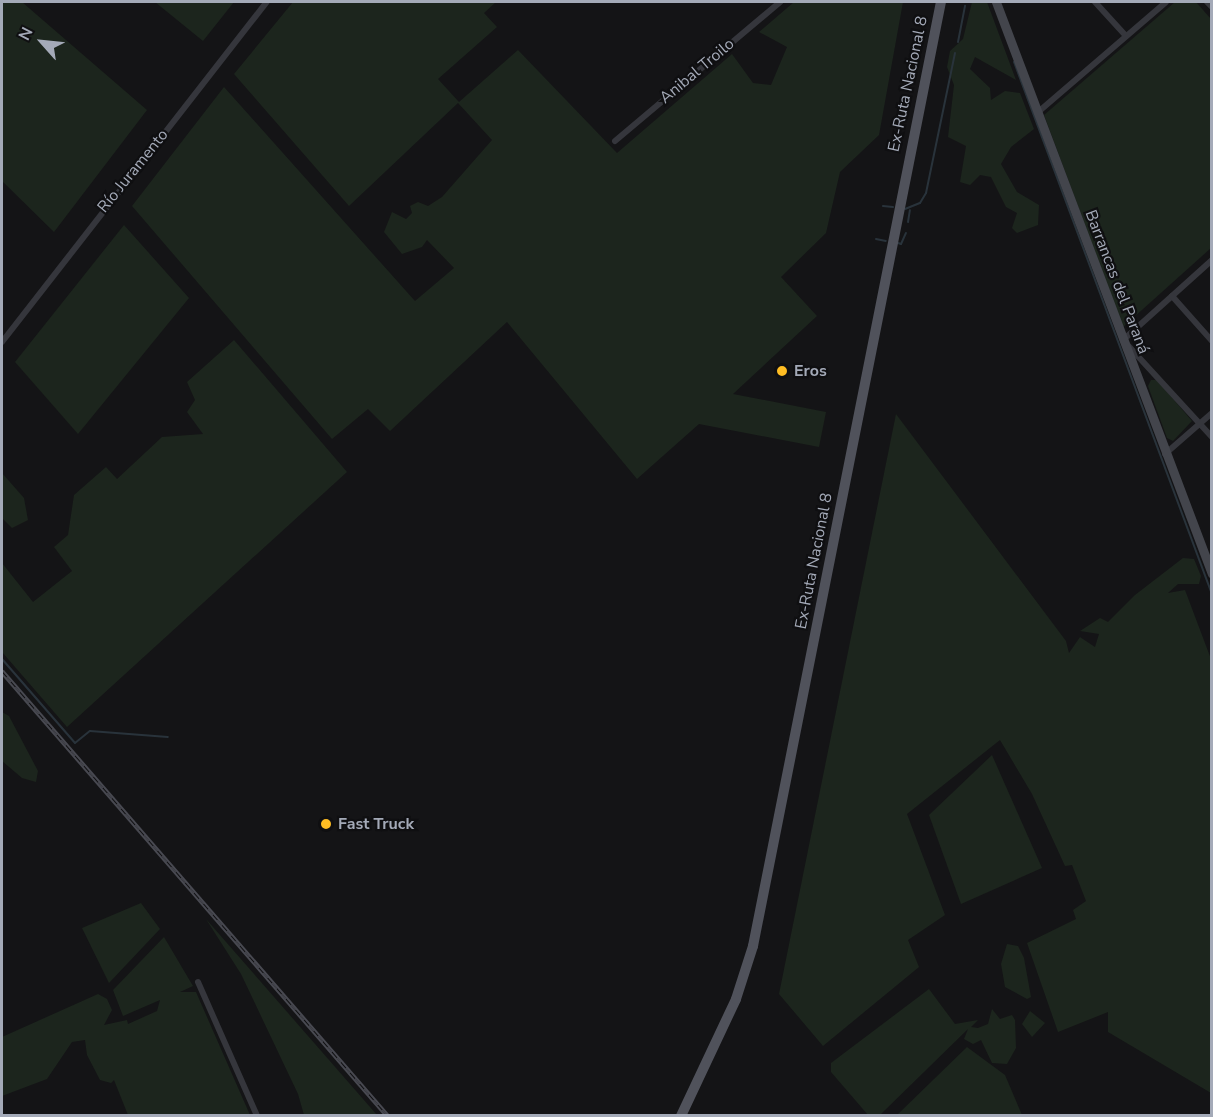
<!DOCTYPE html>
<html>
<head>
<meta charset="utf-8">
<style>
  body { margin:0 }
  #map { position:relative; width:1213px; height:1117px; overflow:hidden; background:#141416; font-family:"Nunito Sans",sans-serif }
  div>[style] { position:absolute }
  .green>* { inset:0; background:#1c251d }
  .stream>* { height:2px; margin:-1px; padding:0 1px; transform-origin:1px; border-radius:1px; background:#29333b }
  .street>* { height:6px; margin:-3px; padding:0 3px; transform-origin:3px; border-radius:3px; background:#35363c }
  .secondary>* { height:9px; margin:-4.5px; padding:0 4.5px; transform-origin:4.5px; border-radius:4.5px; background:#43454c }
  .primary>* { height:10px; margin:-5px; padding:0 5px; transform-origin:5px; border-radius:5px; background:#50525b }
  .rail>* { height:4.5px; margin-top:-2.25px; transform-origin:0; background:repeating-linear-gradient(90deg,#0f0f11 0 7px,#484951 0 14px); box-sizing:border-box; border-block:2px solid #484951 }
  .dots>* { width:16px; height:16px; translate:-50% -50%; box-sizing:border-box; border:3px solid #0f0f11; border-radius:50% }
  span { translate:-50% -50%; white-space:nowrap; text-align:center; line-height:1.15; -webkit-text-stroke:4.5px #0f0f11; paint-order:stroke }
  .street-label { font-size:16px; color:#a4aab8 }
  .poi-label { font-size:16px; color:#a4aab8; font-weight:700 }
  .left { translate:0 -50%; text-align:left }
  .frame { position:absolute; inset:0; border:3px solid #a4aab8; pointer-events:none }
  .north { position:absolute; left:12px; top:12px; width:60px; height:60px; -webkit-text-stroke:4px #0f0f11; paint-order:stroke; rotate:297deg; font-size:16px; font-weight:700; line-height:24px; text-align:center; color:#a4aab8 }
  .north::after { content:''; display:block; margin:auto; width:21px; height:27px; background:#a4aab8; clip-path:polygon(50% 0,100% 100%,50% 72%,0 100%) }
</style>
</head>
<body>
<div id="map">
  <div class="green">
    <div style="clip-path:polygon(2px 2px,22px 2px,147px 110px,54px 232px,2px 181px)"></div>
    <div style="clip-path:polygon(155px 2px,234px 2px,203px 41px)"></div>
    <div style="clip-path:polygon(293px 2px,496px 2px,484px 13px,497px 27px,438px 79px,459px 102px,518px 50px,617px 153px,732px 54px,753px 83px,771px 85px,787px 47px,759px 32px,794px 2px,903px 2px,879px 135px,840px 172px,826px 233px,781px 277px,817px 316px,733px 394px,826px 412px,819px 447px,699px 424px,637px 479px,507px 322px,390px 431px,368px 409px,332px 439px,132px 206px,224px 87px,415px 301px,454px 268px,427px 240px,422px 247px,402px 254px,384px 232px,392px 212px,406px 219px,412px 213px,410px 206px,418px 202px,428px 206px,442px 197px,492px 140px,458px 103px,349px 206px,234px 74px)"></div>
    <div style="clip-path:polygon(972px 2px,987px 2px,1016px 80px,975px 57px,970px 69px,990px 88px,991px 100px,1005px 91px,1020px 93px,1034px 129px,1011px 147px,1001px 164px,1017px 192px,1039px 205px,1038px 225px,1017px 233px,1012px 228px,1017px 213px,1006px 207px,991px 177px,980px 175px,970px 185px,960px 182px,966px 146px,948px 137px,954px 85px,947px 67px,950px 51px,963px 39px)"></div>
    <div style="clip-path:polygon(1175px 2px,1196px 2px,1211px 19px,1211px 248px,1123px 327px,1044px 115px)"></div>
    <div style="clip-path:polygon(124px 225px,189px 298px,78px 434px,15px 362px)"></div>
    <div style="clip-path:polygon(234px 340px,347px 472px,67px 727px,2px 652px,2px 563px,33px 602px,72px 571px,54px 547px,68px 535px,74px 495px,106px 467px,117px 479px,162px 437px,203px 434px,187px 412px,195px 400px,187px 382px)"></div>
    <div style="clip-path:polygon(1151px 380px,1157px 380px,1192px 421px,1173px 441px,1167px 438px,1148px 386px)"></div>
    <div style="clip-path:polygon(896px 414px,1066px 641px,1069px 653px,1080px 637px,1095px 647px,1099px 634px,1080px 631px,1100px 618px,1108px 622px,1135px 595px,1183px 558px,1194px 559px,1201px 576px,1199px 584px,1178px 584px,1168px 593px,1185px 590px,1211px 659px,1211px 1093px,1108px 1032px,1108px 1012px,1058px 1032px,1027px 943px,1076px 919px,1073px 910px,1086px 901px,1072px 865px,1065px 866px,1032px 794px,1000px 740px,907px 814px,945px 915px,908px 940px,919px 967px,823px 1046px,779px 994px)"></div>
    <div style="clip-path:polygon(2px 473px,24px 498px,28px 520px,12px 528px,2px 518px)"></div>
    <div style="clip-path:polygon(2px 712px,9px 716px,38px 771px,36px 782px,22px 778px,2px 761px)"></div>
    <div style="clip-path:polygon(992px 755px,1042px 868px,961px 904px,929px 815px)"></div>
    <div style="clip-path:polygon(141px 903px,160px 929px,109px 983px,82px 928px)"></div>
    <div style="clip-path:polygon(206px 919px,377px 1115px,304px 1115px,298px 1094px,241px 974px)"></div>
    <div style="clip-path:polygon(164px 937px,193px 986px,180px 992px,196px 992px,250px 1115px,128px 1115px,114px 1080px,111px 1083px,100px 1080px,87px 1055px,85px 1040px,72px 1042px,47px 1079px,2px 1096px,2px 1037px,98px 994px,107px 999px,112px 1010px,104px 1025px,127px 1020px,128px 1024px,157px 1011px,160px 1000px,123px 1016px,113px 990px)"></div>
    <div style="clip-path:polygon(1007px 944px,1018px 946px,1024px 958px,1031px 997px,1027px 999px,1005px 987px,1001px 964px)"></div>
    <div style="clip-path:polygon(929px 989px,955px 1024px,978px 1020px,971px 1027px,978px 1028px,988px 1024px,992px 1009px,1000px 1019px,1012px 1015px,1015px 1020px,1016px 1048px,1007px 1064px,992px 1063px,981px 1040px,973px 1044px,964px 1039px,968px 1029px,880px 1115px,868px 1115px,831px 1072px,831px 1063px)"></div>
    <div style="clip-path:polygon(1030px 1011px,1045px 1023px,1032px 1037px,1022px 1024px)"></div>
    <div style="clip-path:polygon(967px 1047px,1005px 1075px,1022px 1115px,897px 1115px)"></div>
  </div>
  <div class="stream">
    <div style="left:958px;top:42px;width:37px;rotate:-79deg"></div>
    <div style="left:1014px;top:62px;width:568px;rotate:69.59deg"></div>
    <div style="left:883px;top:206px;width:10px;rotate:6deg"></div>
    <div style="left:905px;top:209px;width:16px;rotate:-22deg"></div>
    <div style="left:920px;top:203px;width:12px;rotate:-59deg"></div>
    <div style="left:926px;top:193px;width:143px;rotate:-78.3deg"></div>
    <div style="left:908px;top:222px;width:12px;rotate:-81deg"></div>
    <div style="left:876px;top:239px;width:10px;rotate:11deg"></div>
    <div style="left:898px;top:243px;width:3px;rotate:18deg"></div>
    <div style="left:901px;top:244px;width:12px;rotate:-66deg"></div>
    <div style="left:2px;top:659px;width:111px;rotate:49deg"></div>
    <div style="left:75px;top:743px;width:19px;rotate:-39deg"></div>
    <div style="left:90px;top:731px;width:78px;rotate:4.4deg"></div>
  </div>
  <div class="street">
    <div style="left:1095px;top:2px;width:46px;rotate:47.6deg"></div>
    <div style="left:1207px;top:2px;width:7px;rotate:45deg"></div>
    <div style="left:1037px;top:113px;width:170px;rotate:-40.7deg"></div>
    <div style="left:615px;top:141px;width:216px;rotate:-40.1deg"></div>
    <div style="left:1212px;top:260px;width:120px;rotate:138deg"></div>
    <div style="left:1123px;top:340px;width:132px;rotate:47.5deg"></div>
    <div style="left:1172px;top:296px;width:60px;rotate:48.4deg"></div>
    <div style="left:2px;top:342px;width:431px;rotate:-52.1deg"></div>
    <div style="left:1165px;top:454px;width:62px;rotate:-41.1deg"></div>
    <div style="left:198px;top:982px;width:146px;rotate:66.2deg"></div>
  </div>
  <div class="secondary">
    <div style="left:996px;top:2px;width:611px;rotate:69.31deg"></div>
  </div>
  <div class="primary">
    <div style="left:681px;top:1116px;width:129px;rotate:-64.8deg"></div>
    <div style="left:736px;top:999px;width:56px;rotate:-72.2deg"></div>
    <div style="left:753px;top:946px;width:963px;rotate:-78.74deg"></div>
  </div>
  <div class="rail">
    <div style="left:2px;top:671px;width:589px;rotate:49.06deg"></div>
  </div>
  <div class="dots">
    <div style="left:782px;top:371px;background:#ffbd23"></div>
    <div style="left:326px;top:824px;background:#ffbd23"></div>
  </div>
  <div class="street-label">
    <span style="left:697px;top:71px;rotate:-40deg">Anibal Troilo</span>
    <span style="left:908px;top:84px;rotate:-78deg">Ex-Ruta Nacional 8</span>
    <span style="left:133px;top:171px;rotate:-51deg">Río Juramento</span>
    <span style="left:1117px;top:282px;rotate:69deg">Barrancas del Paraná</span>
    <span style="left:814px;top:561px;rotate:-79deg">Ex-Ruta Nacional 8</span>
  </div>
  <div class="poi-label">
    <span class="left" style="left:794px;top:371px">Eros</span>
    <span class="left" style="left:338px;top:824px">Fast Truck</span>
  </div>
  <div class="frame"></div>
  <div class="north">N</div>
</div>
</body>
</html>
